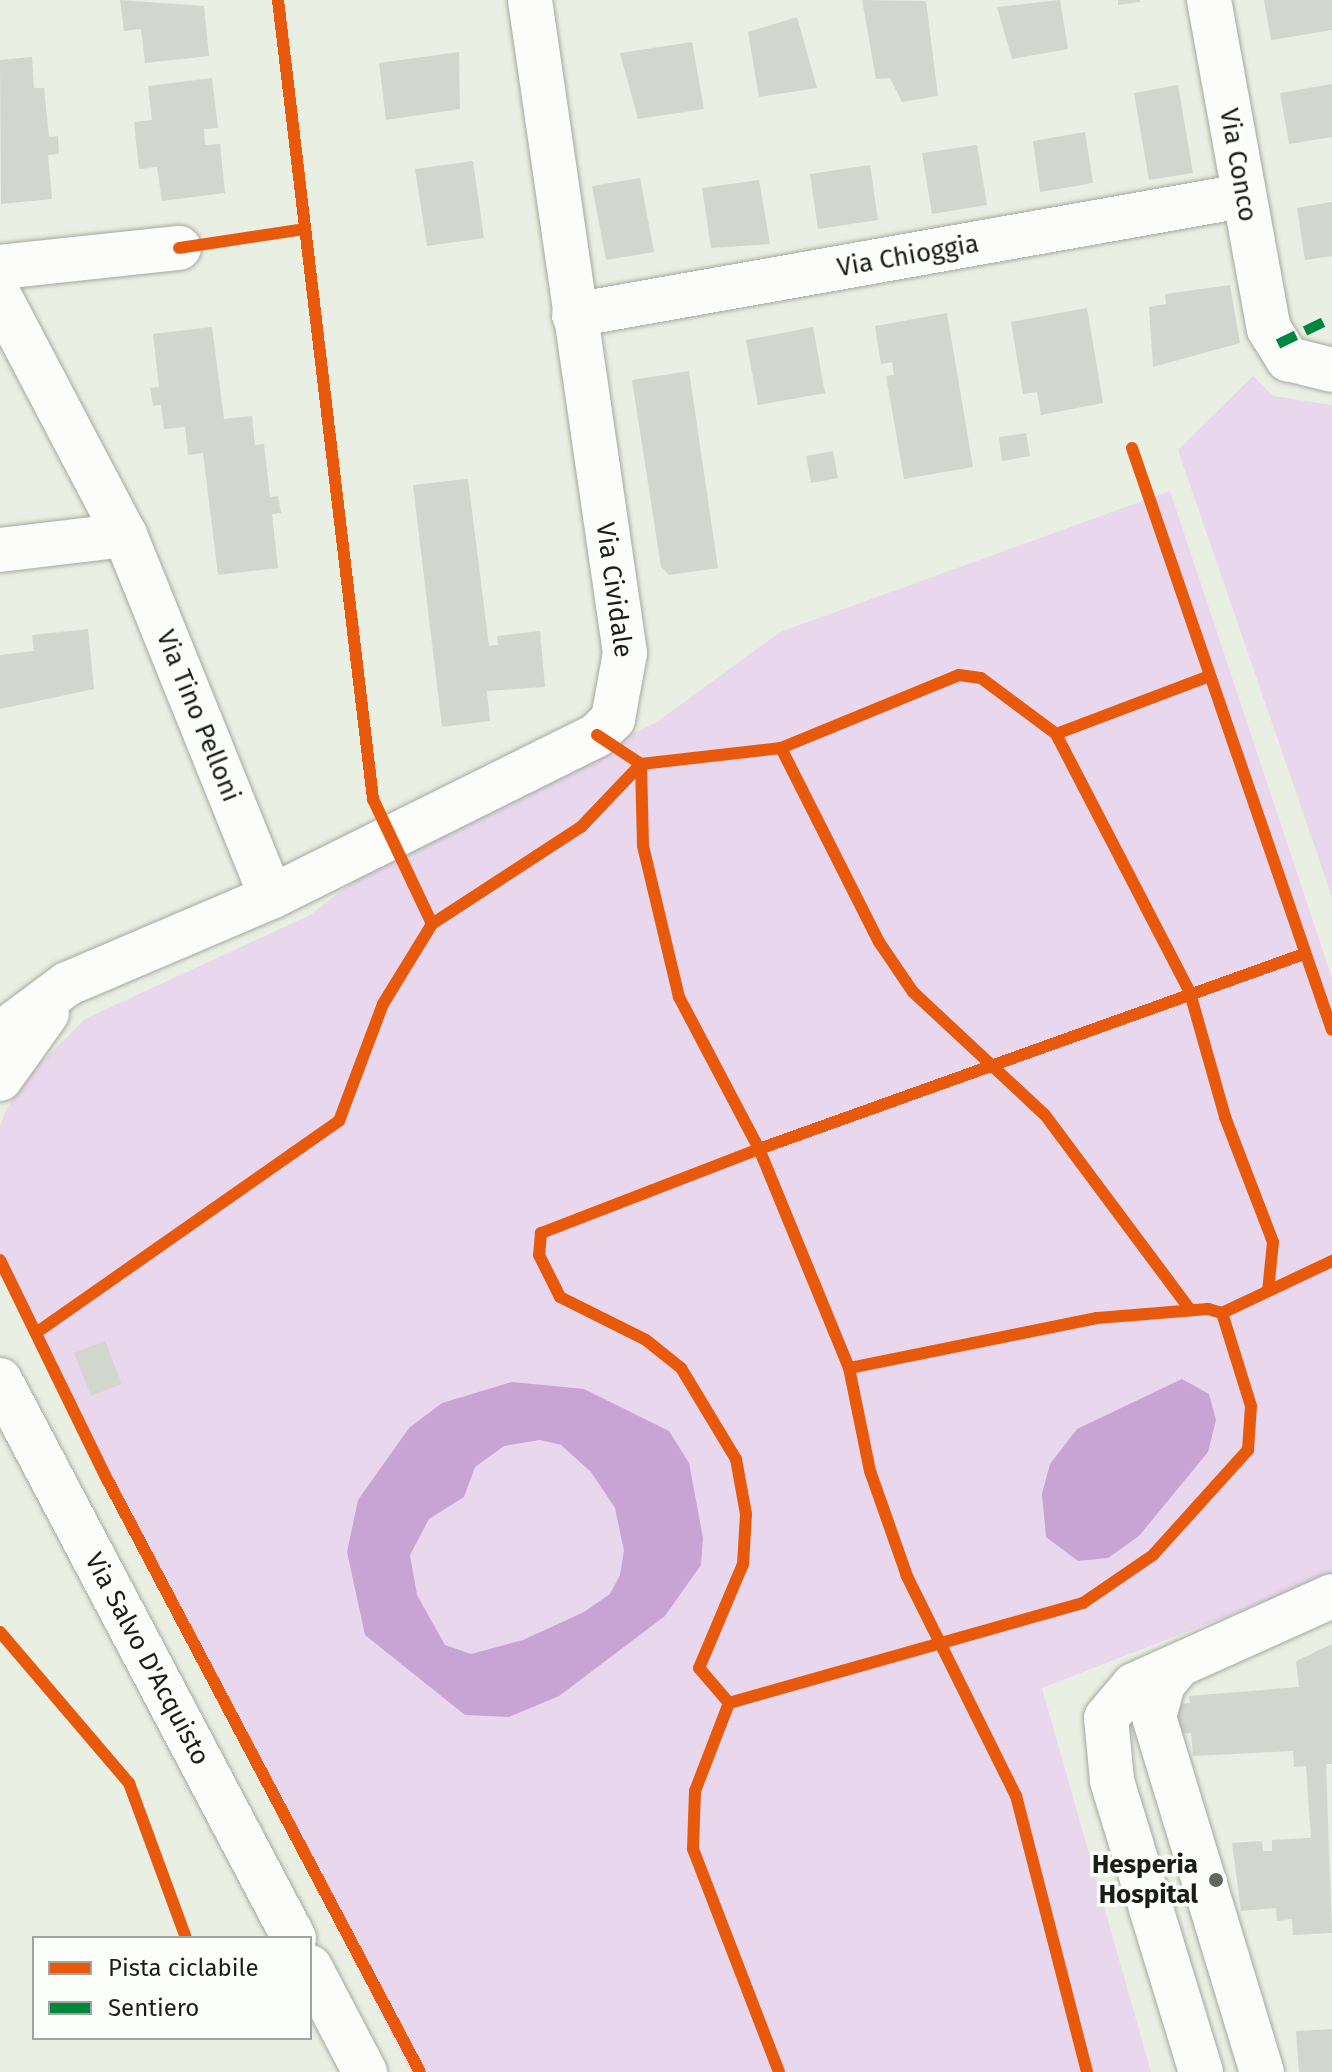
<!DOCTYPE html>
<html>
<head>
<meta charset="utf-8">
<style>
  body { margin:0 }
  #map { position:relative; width:1332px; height:2072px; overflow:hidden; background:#eaefe3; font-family:"Fira Sans",sans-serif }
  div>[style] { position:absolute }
  .green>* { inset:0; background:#e9d7ee }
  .water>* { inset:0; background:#c8a4d4 }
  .building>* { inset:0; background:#d2d6cc }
  .roads { filter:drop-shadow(0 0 2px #a4a89e) drop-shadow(0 0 2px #a4a89e) }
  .minor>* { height:44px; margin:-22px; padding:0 22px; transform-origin:22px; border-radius:22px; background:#fcfdfb }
  .quiet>* { height:10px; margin-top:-5px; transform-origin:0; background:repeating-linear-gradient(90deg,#00873e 0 20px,transparent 0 30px) }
  .cycleway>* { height:12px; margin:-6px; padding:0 6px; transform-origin:6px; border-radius:6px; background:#e8590c }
  .dots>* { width:22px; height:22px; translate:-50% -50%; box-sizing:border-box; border:4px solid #fcfefa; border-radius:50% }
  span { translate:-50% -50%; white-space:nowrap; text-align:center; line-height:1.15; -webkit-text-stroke:7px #fcfefa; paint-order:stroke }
  .street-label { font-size:26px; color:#1a1e16 }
  .poi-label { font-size:26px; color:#1a1e16; font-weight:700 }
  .right { translate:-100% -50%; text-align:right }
  .legend { position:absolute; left:32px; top:1936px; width:280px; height:104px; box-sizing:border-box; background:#fcfefa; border:2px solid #a2a49f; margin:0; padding:10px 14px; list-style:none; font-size:24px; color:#1a1e16 }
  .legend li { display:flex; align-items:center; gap:16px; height:40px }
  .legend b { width:40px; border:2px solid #a2a49f }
</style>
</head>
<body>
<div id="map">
  <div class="green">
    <div style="clip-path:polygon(1253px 376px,1273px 396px,1332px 405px,1332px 897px,1178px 450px)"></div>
    <div style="clip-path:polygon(1170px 491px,1332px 978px,1332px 1575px,1042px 1688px,1151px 2072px,411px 2072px,0 1274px,0 1126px,6px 1110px,26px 1078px,85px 1019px,310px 915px,379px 862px,657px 722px,780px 632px)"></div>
  </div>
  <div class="water">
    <div style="clip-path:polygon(1182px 1379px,1209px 1394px,1216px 1420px,1208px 1452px,1139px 1536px,1108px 1558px,1078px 1561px,1046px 1537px,1042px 1494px,1050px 1464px,1077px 1429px)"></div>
    <div style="clip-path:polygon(evenodd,512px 1382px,584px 1389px,669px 1431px,689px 1463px,703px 1538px,701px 1565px,665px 1616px,559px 1696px,509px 1717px,465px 1715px,365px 1635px,347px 1552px,358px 1500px,409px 1428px,442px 1403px,512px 1382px,540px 1440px,561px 1445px,591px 1472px,615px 1508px,624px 1551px,620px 1575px,610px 1594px,584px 1612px,523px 1640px,471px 1654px,445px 1645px,417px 1595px,410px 1555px,429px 1519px,464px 1497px,475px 1467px,504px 1446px,540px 1440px)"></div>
  </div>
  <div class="building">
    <div style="clip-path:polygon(120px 0,204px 6px,209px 56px,145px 63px,141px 29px,124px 31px)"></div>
    <div style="clip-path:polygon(862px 0,926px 1px,938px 96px,902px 102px,890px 78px,876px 79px)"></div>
    <div style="clip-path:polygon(1060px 0,1068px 49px,1012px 59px,997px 7px)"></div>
    <div style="clip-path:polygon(1118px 0,1140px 0,1140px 2px,1118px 5px)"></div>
    <div style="clip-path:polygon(1264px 0,1332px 0,1332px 30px,1271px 40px)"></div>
    <div style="clip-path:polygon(797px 17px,817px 88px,759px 97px,748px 32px)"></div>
    <div style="clip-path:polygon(692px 42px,704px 109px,638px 119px,620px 53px)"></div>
    <div style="clip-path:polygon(459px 52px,460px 109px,386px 120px,379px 63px)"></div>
    <div style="clip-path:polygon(32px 57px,34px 88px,44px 88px,49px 137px,58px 136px,59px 154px,48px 155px,52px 199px,1px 204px,0 60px)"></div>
    <div style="clip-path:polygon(212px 78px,218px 128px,204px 129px,205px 145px,220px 144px,225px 193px,162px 201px,157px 167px,139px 169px,134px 122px,152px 120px,148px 86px)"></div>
    <div style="clip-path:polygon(1332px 84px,1332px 137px,1289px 144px,1280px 93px)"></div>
    <div style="clip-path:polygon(1178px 85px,1193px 173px,1149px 180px,1134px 93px)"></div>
    <div style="clip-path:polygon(1085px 132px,1093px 183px,1040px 192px,1033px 141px)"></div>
    <div style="clip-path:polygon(977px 145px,987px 205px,932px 214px,922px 153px)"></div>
    <div style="clip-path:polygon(473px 161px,484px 238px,427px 246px,415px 169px)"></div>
    <div style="clip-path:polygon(870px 165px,878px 220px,818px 229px,810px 174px)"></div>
    <div style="clip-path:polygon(640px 178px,654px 252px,606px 260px,592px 186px)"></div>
    <div style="clip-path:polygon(759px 180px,770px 244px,711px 248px,702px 188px)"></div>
    <div style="clip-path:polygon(1332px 202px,1332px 256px,1305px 260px,1297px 208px)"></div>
    <div style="clip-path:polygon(1230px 285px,1240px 343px,1153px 367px,1149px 307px,1166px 304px,1165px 294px)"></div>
    <div style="clip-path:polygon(1087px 308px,1103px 403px,1041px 415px,1037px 392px,1023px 394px,1011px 322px)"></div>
    <div style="clip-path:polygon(947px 313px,973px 467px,904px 479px,886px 376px,894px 375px,892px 362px,881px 364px,875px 326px)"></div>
    <div style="clip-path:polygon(212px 327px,224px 419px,252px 416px,255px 445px,264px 444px,270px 497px,278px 496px,281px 513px,272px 514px,278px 568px,218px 575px,203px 453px,188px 455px,185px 427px,164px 429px,161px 405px,153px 406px,150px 388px,159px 387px,153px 334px)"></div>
    <div style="clip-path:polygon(813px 327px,825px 393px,758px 405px,746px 340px)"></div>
    <div style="clip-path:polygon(689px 371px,718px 568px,669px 575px,661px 567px,632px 380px)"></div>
    <div style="clip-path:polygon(1026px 433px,1030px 456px,1002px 461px,999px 437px)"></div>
    <div style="clip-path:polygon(833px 451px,838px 478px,811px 483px,806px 456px)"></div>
    <div style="clip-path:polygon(468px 479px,489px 646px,498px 645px,497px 636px,540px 631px,545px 687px,487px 691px,490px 721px,442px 727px,413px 485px)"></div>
    <div style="clip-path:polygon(88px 629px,94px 689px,0 709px,0 655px,34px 651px,32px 635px)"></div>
    <div style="clip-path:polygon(105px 1341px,122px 1384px,91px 1396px,74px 1353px)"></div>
    <div style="clip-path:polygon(1332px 1644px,1332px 1764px,1326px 1764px,1332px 1933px,1293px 1935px,1292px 1919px,1277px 1921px,1276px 1908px,1241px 1911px,1232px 1843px,1262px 1841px,1263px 1851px,1272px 1851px,1272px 1840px,1311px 1838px,1306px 1766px,1294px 1767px,1293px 1751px,1193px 1756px,1191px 1733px,1176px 1734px,1173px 1704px,1190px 1703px,1189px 1696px,1299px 1687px,1296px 1661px)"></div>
    <div style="clip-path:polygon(1332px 2029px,1332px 2072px,1299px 2072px,1296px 2031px)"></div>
  </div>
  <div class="roads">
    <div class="minor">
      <div style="left:1209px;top:0;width:334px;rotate:79.7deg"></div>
      <div style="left:1269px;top:329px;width:36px;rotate:58deg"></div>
      <div style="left:1288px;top:359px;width:45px;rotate:14deg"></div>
      <div style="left:0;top:267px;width:180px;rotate:-6.1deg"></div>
      <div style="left:0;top:297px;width:269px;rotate:62.3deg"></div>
      <div style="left:125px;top:535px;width:390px;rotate:68deg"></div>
      <div style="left:574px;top:315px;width:679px;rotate:-10.1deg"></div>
      <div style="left:0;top:550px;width:126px;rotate:-6.8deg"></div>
      <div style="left:0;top:1034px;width:84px;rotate:-36.7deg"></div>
      <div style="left:67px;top:984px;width:222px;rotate:-23.1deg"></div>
      <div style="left:271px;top:897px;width:364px;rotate:-26.4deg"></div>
      <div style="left:597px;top:735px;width:23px;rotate:-45deg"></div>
      <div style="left:613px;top:719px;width:67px;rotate:-79.7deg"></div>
      <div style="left:625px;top:653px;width:660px;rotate:-98.28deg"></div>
      <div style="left:0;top:1079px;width:81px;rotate:-54.5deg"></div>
      <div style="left:0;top:1380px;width:631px;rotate:62.22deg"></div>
      <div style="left:1178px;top:1666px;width:23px;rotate:130deg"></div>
      <div style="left:1163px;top:1684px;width:34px;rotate:105deg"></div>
      <div style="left:1154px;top:1717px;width:371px;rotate:73.1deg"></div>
      <div style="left:310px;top:1967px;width:119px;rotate:62.4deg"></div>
      <div style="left:1201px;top:2072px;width:305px;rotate:-107deg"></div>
      <div style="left:1112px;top:1780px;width:62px;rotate:-95.5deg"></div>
      <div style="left:1106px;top:1718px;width:43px;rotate:-49.7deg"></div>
      <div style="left:1134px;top:1685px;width:217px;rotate:-24.2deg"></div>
    </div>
  </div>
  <div class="quiet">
    <div style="left:1278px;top:344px;width:60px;rotate:-25.7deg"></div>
  </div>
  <div class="cycleway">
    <div style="left:278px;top:0;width:805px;rotate:83.22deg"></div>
    <div style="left:373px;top:799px;width:138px;rotate:64.7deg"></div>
    <div style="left:179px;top:248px;width:127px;rotate:-8.6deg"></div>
    <div style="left:1132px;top:448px;width:615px;rotate:71.04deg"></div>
    <div style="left:1056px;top:734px;width:161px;rotate:-20.7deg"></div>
    <div style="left:597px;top:735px;width:53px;rotate:33.4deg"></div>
    <div style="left:641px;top:764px;width:82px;rotate:88.6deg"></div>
    <div style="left:643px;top:846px;width:155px;rotate:76.6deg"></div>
    <div style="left:679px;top:997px;width:172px;rotate:62.2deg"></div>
    <div style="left:759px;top:1149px;width:234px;rotate:158.9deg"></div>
    <div style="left:541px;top:1233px;width:22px;rotate:95deg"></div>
    <div style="left:539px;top:1255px;width:47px;rotate:63.4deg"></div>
    <div style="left:560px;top:1297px;width:96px;rotate:26.6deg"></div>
    <div style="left:646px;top:1340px;width:45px;rotate:38.7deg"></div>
    <div style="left:681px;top:1368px;width:106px;rotate:58.9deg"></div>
    <div style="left:736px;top:1459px;width:56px;rotate:79.7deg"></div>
    <div style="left:746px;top:1514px;width:50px;rotate:93.4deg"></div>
    <div style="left:743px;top:1564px;width:113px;rotate:112.9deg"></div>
    <div style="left:699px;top:1668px;width:46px;rotate:49.4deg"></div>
    <div style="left:729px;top:1703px;width:94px;rotate:111.1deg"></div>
    <div style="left:695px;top:1791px;width:58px;rotate:92deg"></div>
    <div style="left:693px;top:1849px;width:239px;rotate:68.9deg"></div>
    <div style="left:781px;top:748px;width:217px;rotate:63.2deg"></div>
    <div style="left:879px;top:942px;width:60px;rotate:55.8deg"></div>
    <div style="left:913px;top:992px;width:180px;rotate:43deg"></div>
    <div style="left:1045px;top:1115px;width:241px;rotate:53.3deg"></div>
    <div style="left:0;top:1260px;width:246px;rotate:64deg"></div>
    <div style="left:108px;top:1481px;width:668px;rotate:62.17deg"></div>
    <div style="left:1222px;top:1313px;width:122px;rotate:-25.3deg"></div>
    <div style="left:36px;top:1333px;width:370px;rotate:-35deg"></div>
    <div style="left:339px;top:1121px;width:125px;rotate:-69.4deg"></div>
    <div style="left:383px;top:1004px;width:94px;rotate:-58.5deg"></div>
    <div style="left:432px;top:924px;width:178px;rotate:-33.1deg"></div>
    <div style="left:581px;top:827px;width:87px;rotate:-46.4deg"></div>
    <div style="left:641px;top:764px;width:141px;rotate:-6.5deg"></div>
    <div style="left:781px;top:748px;width:192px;rotate:-22.3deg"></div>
    <div style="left:959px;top:675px;width:22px;rotate:8deg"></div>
    <div style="left:981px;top:678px;width:94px;rotate:36.7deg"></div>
    <div style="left:1056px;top:734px;width:292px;rotate:62.6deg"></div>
    <div style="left:1190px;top:993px;width:129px;rotate:74.2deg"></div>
    <div style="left:1225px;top:1117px;width:134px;rotate:69deg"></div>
    <div style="left:1273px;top:1242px;width:49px;rotate:95.8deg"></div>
    <div style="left:0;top:1632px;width:199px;rotate:49.5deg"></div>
    <div style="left:129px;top:1783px;width:165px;rotate:69.8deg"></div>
    <div style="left:729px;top:1703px;width:368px;rotate:-15.8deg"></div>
    <div style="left:1083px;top:1603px;width:85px;rotate:-34.4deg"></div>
    <div style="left:1153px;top:1555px;width:142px;rotate:-47.9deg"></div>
    <div style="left:1248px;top:1450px;width:44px;rotate:-86.1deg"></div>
    <div style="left:1251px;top:1406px;width:97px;rotate:-107.3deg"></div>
    <div style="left:1222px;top:1313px;width:15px;rotate:-164deg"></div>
    <div style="left:1208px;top:1309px;width:111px;rotate:175.4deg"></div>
    <div style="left:1097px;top:1318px;width:253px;rotate:168.6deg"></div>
    <div style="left:1087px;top:2072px;width:285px;rotate:-104.4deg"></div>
    <div style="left:1016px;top:1796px;width:246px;rotate:-116.4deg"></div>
    <div style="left:907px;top:1576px;width:111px;rotate:-109.4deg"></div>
    <div style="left:870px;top:1471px;width:105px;rotate:-101.5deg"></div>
    <div style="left:849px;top:1368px;width:237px;rotate:-112.3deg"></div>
    <div style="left:759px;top:1149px;width:579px;rotate:-19.69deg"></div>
  </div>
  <div class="dots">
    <div style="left:1216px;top:1880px;background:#63675e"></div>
  </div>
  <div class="street-label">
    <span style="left:1238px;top:165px;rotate:80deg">Via Conco</span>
    <span style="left:908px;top:256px;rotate:-10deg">Via Chioggia</span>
    <span style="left:614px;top:590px;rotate:82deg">Via Cividale</span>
    <span style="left:198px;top:716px;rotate:68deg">Via Tino Pelloni</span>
    <span style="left:147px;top:1659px;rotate:62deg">Via Salvo D'Acquisto</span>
  </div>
  <div class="poi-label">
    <span class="right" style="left:1198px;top:1880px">Hesperia<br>Hospital</span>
  </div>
  <ul class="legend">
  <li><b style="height:10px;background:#e8590c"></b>Pista ciclabile</li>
  <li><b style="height:10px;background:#00873e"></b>Sentiero</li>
  </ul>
</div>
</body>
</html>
